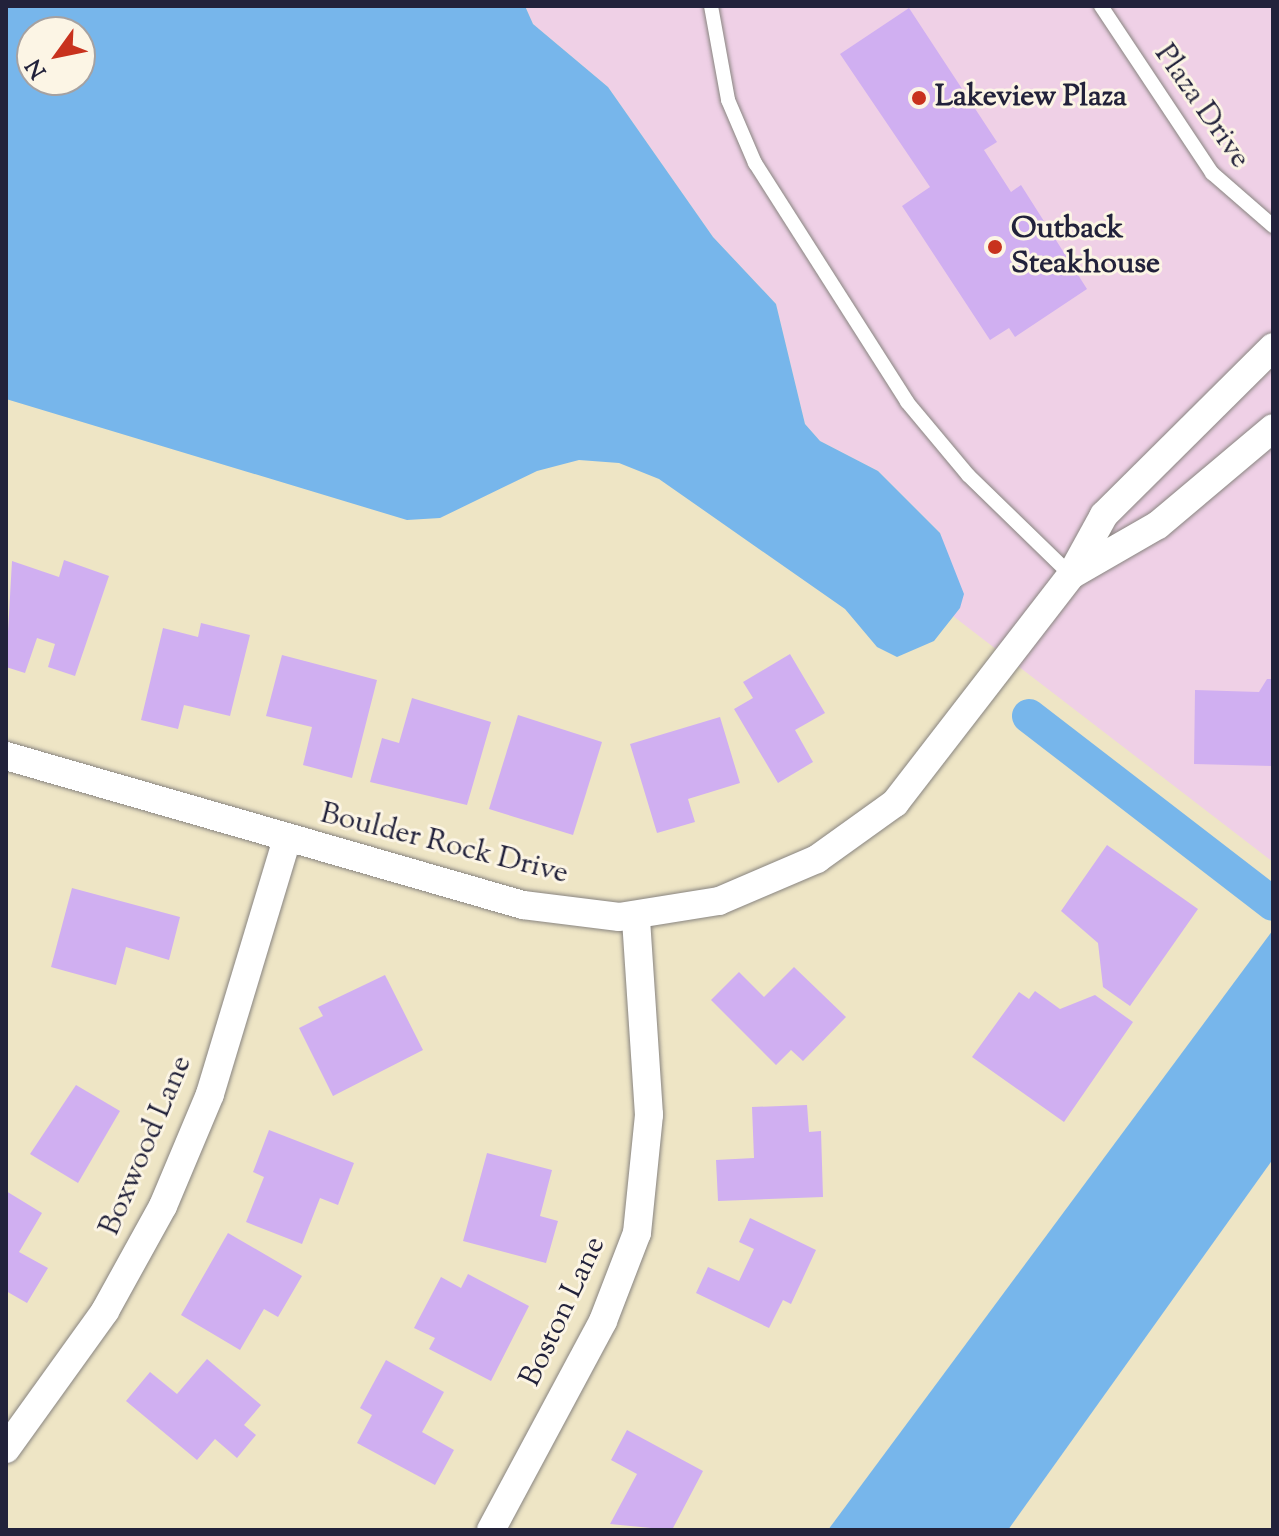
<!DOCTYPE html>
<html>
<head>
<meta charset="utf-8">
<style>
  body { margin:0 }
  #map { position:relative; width:1279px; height:1536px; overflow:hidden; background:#eee5c5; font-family:"Sorts Mill Goudy",serif }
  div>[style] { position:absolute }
  .built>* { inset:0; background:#efd0e6 }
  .water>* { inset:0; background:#77b6eb }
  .canal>* { height:34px; margin:-17px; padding:0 17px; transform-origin:17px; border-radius:17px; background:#77b6eb }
  .building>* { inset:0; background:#d0aff1 }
  .roads { filter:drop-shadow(0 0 2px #888480) drop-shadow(0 0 2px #888480) }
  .service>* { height:14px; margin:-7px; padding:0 7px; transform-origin:7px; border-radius:7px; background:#fff }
  .minor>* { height:28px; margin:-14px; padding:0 14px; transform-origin:14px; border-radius:14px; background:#fff }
  .dots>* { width:22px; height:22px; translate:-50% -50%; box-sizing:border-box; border:4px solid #fcf5e5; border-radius:50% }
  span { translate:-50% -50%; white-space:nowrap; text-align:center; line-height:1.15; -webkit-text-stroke:6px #fcf5e5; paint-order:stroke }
  .poi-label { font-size:30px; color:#22223b; font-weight:700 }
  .left { translate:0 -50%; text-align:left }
  .street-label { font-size:30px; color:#22223b }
  .frame { position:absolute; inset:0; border:8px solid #22223b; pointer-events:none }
  .north { position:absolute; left:16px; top:16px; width:80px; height:80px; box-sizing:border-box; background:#fcf5e5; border:2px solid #a5a1a1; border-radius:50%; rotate:237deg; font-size:22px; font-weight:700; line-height:32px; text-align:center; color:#22223b }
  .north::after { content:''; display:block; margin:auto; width:28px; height:36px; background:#c8321e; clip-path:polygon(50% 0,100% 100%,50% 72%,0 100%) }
</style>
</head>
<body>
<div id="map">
  <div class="built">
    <div style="clip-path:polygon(525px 6px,1273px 6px,1273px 862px,953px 616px,960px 608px,940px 533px,878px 471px,820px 441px,805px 424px,776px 304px,713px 237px,608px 87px,533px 24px)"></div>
  </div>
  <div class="water">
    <div style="clip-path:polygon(evenodd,6px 6px,525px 6px,533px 24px,608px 87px,713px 237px,776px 304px,805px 424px,820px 441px,878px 471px,940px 533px,964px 594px,960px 608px,934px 641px,897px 657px,877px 647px,845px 609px,659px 479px,619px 463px,579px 460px,537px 471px,440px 518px,407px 520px,6px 399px,6px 6px,32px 32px,80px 32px,80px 80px,32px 80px,32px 32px)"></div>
    <div style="clip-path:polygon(1273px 930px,1273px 1159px,1008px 1530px,828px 1530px)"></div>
  </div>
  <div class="canal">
    <div style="left:1029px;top:716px;width:308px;rotate:37.6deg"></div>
  </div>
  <div class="building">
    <div style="clip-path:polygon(909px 8px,997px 142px,984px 150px,1011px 192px,1021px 185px,1087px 289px,1015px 337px,1009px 328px,990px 340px,902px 206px,930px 187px,840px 54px)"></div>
    <div style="clip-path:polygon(64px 560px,109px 576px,75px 676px,48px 667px,55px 644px,37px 638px,25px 673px,6px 667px,12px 561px,59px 577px)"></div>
    <div style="clip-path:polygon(201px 623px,250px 635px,230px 716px,184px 705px,178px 729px,141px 720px,163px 628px,198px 637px)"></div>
    <div style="clip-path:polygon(790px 654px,825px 713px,795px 730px,813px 762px,778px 783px,734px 709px,753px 698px,743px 682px)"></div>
    <div style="clip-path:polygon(282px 655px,377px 680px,352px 778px,303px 765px,312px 727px,266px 716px)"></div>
    <div style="clip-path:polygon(1267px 679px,1273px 679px,1273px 766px,1194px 764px,1195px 690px,1259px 692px)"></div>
    <div style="clip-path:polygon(412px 698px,491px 722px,467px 805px,370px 782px,382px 738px,399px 743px)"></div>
    <div style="clip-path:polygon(518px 715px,602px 742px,573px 835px,489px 809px)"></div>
    <div style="clip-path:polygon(720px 717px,740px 783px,688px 799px,695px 822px,657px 833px,630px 744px)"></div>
    <div style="clip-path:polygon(1107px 845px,1198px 909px,1130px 1006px,1103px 987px,1098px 943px,1061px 911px)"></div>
    <div style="clip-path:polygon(72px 888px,180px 917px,169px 960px,126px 947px,116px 985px,51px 967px)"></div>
    <div style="clip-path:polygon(794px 967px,846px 1017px,803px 1061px,791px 1050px,776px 1065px,711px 1000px,739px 972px,764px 997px)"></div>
    <div style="clip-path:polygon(385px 975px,423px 1050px,333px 1096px,299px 1028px,323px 1016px,318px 1007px)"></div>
    <div style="clip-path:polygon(1035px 991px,1060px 1009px,1095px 995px,1133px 1022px,1064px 1122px,972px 1057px,1019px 992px,1029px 999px)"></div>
    <div style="clip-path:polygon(76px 1085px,120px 1111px,78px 1183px,30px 1154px)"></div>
    <div style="clip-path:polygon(807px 1105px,809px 1132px,821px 1131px,823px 1197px,718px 1201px,716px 1160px,754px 1158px,752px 1107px)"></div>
    <div style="clip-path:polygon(269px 1130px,354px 1163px,338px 1205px,320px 1198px,302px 1244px,246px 1222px,264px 1177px,253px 1172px)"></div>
    <div style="clip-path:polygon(487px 1153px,552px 1170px,540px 1216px,558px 1221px,546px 1263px,463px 1241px)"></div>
    <div style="clip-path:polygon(6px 1191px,42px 1213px,19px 1252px,48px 1268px,27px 1303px,6px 1291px)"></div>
    <div style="clip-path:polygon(750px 1218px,816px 1250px,791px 1304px,783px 1300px,769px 1328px,696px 1293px,708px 1267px,739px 1281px,754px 1249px,739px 1242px)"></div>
    <div style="clip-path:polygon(228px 1233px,302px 1276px,278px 1317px,264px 1309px,240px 1350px,181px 1315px)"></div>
    <div style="clip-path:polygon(468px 1274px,529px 1306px,491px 1381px,429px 1349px,435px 1338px,414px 1328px,441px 1277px,461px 1288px)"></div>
    <div style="clip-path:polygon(207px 1359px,261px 1405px,244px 1425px,256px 1435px,237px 1458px,215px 1439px,197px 1460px,126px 1401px,150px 1372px,177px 1394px)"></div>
    <div style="clip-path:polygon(386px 1360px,444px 1392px,422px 1432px,454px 1450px,435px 1485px,357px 1443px,372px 1415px,360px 1408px)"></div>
    <div style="clip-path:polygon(627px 1430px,703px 1471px,672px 1530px,610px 1524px,637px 1474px,611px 1460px)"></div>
  </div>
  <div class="roads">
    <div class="service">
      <div style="left:711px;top:6px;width:96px;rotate:79.7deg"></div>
      <div style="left:728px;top:100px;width:69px;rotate:66.8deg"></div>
      <div style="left:755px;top:163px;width:283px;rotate:57.5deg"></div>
      <div style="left:907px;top:402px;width:95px;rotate:50.1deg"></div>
      <div style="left:968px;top:475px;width:144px;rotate:44.2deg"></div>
      <div style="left:1101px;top:6px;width:201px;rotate:56.4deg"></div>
      <div style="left:1212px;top:173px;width:81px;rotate:41deg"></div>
    </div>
    <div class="minor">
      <div style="left:1071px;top:575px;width:100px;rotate:-29.9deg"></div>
      <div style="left:1158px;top:525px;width:150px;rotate:-40.1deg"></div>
      <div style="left:6px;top:756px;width:538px;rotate:16.08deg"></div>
      <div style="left:523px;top:905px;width:97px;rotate:7.1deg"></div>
      <div style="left:619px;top:917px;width:101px;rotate:-9.1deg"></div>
      <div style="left:719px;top:901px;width:107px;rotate:-23.2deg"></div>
      <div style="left:817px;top:859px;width:96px;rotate:-35.7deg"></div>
      <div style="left:895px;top:803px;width:288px;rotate:-52.3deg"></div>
      <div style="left:1071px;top:575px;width:68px;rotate:-61.2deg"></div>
      <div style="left:1104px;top:515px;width:238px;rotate:-44.8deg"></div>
      <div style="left:6px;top:1449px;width:170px;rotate:-54.3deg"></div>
      <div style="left:105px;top:1311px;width:120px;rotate:-61.1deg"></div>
      <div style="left:163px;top:1206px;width:121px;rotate:-67.2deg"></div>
      <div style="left:210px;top:1094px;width:266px;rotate:-73.2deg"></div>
      <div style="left:491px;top:1530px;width:237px;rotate:-61.8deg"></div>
      <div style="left:603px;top:1321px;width:94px;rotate:-68.9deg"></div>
      <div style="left:637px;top:1233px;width:119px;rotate:-84.2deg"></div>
      <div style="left:649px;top:1115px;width:198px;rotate:-93.8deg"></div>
    </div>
  </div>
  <div class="dots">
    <div style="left:919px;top:98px;background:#c8321e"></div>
    <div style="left:995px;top:247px;background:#c8321e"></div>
  </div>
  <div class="poi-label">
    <span class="left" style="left:935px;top:98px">Lakeview Plaza</span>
    <span class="left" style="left:1011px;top:247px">Outback<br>Steakhouse</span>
  </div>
  <div class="street-label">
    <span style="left:1201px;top:107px;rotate:55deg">Plaza Drive</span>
    <span style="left:444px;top:845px;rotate:14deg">Boulder Rock Drive</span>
    <span style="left:147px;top:1146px;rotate:-67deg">Boxwood Lane</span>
    <span style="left:564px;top:1312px;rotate:-65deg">Boston Lane</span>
  </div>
  <div class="frame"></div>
  <div class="north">N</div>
</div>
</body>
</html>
